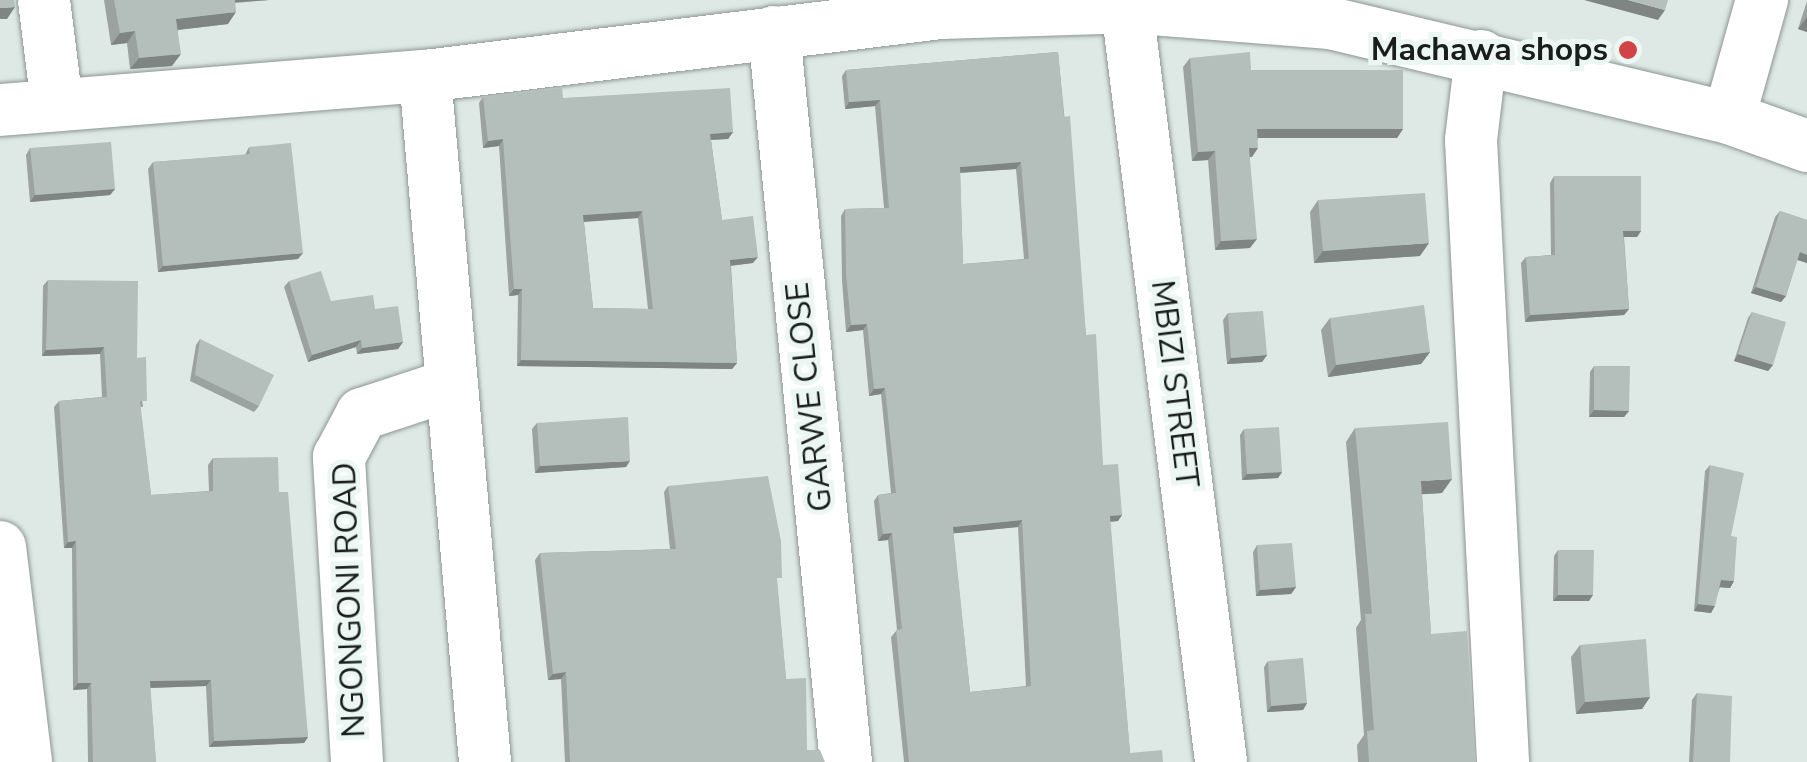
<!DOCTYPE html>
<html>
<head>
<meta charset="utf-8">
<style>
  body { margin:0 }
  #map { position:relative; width:1807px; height:762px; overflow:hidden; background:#dee9e6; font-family:"Nunito Sans",sans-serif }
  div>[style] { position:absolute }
  .roads { filter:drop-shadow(0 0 2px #8c9693) drop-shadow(0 0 2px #8c9693) }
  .minor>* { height:52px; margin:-26px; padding:0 26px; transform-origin:26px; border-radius:26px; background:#fff }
  .wall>* { inset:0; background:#9ba3a1 }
  .shaded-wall>* { inset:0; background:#7e8583 }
  .building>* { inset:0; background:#b4bebb }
  .dots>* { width:28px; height:28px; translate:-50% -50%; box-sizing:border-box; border:5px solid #ecf7f3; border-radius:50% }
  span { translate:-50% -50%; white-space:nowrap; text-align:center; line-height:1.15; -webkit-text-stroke:10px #ecf7f3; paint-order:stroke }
  .poi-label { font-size:32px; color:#191d1c; font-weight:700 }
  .right { translate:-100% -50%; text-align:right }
  .street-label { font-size:32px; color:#191d1c }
</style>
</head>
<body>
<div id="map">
  <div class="roads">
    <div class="minor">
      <div style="left:44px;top:0;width:105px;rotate:82.9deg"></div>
      <div style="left:1127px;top:7px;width:761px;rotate:82.9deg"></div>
      <div style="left:774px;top:32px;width:734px;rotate:84.37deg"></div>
      <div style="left:1481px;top:56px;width:85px;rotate:96.8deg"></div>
      <div style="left:1471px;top:140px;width:623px;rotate:87.05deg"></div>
      <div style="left:425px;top:76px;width:689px;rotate:85deg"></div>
      <div style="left:0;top:110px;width:426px;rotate:-4.6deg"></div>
      <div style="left:425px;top:76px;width:520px;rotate:-6.96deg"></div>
      <div style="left:941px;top:13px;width:186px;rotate:-1.8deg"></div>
      <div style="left:1127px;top:7px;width:204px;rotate:4.5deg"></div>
      <div style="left:1330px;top:23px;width:410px;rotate:13.4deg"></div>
      <div style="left:1729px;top:118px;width:83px;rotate:19.7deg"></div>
      <div style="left:1729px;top:118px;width:123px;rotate:-74.4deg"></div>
      <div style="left:0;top:547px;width:217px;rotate:83.1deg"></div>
      <div style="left:357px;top:762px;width:306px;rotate:-93.4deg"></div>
      <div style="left:339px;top:457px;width:49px;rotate:-61.9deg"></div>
      <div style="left:362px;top:414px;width:93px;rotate:-18.2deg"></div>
    </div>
  </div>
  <div class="wall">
    <div style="clip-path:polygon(104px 0,269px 0,235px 3px,228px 24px,178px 30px,172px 66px,130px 69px,127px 43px,111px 45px)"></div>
    <div style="clip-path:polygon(1807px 1px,1807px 32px,1798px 29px)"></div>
    <div style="clip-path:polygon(evenodd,1058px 52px,1086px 335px,1103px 465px,1122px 515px,1118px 521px,1110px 522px,1130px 753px,1163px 762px,904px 762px,891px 637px,897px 630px,888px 540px,878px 541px,874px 501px,878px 495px,891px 493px,881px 394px,869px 396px,863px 330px,846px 332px,842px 280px,841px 216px,845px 209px,884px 208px,875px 106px,845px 109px,842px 76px,846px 70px,1058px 52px,1016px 169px,1024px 259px,963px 264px,960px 173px,1016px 169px,1058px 52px,1018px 527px,1026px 686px,970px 692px,953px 533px,1018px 527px)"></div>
    <div style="clip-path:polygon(1190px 58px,1251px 70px,1403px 129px,1397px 138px,1258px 138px,1252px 157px,1250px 157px,1250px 248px,1215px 250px,1208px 160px,1192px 161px,1183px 67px)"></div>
    <div style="clip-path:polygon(evenodd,483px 97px,563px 98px,733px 132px,728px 139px,711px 140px,722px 220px,753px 263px,731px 266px,737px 363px,732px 369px,517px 366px,518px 295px,509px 296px,499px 146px,483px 148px,479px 103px,483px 97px,638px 218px,648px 309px,593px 308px,584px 222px,638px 218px)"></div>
    <div style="clip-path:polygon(249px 147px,298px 259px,158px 272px,148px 169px,153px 162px,245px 155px)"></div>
    <div style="clip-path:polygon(30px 148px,115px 189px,110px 195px,30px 202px,26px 155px)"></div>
    <div style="clip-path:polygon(1554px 176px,1641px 231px,1637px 237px,1624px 237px,1629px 309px,1624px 315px,1525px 322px,1521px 263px,1526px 257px,1551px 255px,1550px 183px)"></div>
    <div style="clip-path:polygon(1318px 200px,1420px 256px,1314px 263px,1310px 212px)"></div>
    <div style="clip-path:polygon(1780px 211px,1807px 220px,1807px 263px,1797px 260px,1786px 296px,1781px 302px,1751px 293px,1775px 217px)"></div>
    <div style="clip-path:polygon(48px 280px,137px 358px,143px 407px,140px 407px,151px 495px,209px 491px,208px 465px,213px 458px,279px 492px,308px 737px,304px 743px,209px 747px,206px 686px,150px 688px,156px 762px,88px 762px,87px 689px,73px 690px,72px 548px,64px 548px,54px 407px,59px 401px,102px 397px,100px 354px,42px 356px,43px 286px)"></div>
    <div style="clip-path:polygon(289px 281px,331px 301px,375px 309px,403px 342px,398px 349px,357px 354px,356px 347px,308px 362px,284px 287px)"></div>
    <div style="clip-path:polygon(1752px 312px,1773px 365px,1768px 371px,1734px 361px,1748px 318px)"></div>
    <div style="clip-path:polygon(1228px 313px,1267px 355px,1262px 362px,1227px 364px,1223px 320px)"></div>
    <div style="clip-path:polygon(1330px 318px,1430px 352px,1421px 364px,1328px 377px,1321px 330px)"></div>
    <div style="clip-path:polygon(200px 339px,259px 406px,254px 412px,190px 381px,196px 345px)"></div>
    <div style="clip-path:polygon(1594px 366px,1629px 411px,1624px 417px,1589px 417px,1590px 372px)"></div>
    <div style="clip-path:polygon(537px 423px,626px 467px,535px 473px,532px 429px)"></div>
    <div style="clip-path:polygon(1355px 428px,1442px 493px,1422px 494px,1431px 634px,1476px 762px,1358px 762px,1357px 745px,1364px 735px,1356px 628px,1361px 620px,1346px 442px)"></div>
    <div style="clip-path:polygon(1244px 429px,1282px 472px,1278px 478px,1242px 480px,1240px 435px)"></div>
    <div style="clip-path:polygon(1710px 465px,1731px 536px,1734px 581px,1730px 588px,1720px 587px,1711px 613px,1694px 611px,1705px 471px)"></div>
    <div style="clip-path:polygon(668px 486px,777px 585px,786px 679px,807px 750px,825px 762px,565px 762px,561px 679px,548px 680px,535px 560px,540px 553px,670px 549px,664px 492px)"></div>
    <div style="clip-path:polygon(1257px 545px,1296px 587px,1291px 594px,1256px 596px,1253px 552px)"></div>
    <div style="clip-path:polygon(1558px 550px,1589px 601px,1553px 601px,1554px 556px)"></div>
    <div style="clip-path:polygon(1580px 645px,1650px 697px,1642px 709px,1576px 714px,1571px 657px)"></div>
    <div style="clip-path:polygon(1268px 661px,1307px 703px,1303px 710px,1267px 712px,1264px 667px)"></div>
    <div style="clip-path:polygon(1697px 693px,1730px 762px,1689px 762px,1692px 700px)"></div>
  </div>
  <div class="shaded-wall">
    <div style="clip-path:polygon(228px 0,269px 0,225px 3px)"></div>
    <div style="clip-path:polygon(1584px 0,1628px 0,1665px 10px,1658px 20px)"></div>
    <div style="clip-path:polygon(15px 7px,7px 19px,0 19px,0 8px)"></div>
    <div style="clip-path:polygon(236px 12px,228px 24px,168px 31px,176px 19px)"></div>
    <div style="clip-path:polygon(1807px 17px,1807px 32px,1798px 29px)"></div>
    <div style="clip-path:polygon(135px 31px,127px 43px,111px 45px,120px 33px)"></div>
    <div style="clip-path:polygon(181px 54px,172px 66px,130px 69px,139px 58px)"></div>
    <div style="clip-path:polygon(880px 100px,875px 106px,845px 109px,849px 102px)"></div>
    <div style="clip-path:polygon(1257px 129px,1403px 129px,1397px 138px,1250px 138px)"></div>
    <div style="clip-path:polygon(733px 132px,728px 139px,706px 140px,710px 134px)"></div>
    <div style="clip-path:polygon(503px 139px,499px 146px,483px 148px,488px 141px)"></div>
    <div style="clip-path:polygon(1249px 148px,1258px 148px,1252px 157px,1243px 157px)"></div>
    <div style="clip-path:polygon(1215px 151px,1208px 160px,1192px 161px,1198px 152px)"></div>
    <div style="clip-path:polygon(1021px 162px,1016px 169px,955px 173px,960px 167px)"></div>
    <div style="clip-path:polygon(115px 189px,110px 195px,30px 202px,35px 195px)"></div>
    <div style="clip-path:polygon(642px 211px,638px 218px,579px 222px,583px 215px)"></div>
    <div style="clip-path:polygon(1623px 231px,1641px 231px,1637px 237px,1619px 237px)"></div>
    <div style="clip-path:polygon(1257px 239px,1250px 248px,1215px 250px,1221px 241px)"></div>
    <div style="clip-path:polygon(1429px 243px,1420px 256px,1314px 263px,1323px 251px)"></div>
    <div style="clip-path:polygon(1800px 252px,1807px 255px,1807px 263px,1795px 259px)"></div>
    <div style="clip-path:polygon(303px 253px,298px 259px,158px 272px,163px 266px)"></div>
    <div style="clip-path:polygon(758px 257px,753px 263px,726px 266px,730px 260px)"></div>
    <div style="clip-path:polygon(1756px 287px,1786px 296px,1781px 302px,1751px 293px)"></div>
    <div style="clip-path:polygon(514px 289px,522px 289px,518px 295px,509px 296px)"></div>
    <div style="clip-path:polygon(1629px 309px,1624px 315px,1525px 322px,1530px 315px)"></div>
    <div style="clip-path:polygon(867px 324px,863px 330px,846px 332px,851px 325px)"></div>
    <div style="clip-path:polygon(361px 340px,356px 347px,308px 362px,312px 355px)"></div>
    <div style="clip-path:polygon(403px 342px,398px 349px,357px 354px,362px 348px)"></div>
    <div style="clip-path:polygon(104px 347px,100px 354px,42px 356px,46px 350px)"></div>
    <div style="clip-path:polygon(1430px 352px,1421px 364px,1328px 377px,1336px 365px)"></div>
    <div style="clip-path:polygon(1738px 354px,1773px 365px,1768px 371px,1734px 361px)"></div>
    <div style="clip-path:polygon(1267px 355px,1262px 362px,1227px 364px,1231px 358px)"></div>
    <div style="clip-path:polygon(521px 360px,737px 363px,732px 369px,517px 366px)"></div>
    <div style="clip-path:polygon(885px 388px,881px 394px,869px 396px,874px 389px)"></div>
    <div style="clip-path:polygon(1594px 410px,1629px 411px,1624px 417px,1589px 417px)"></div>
    <div style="clip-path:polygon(630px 461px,626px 467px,535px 473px,540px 466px)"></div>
    <div style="clip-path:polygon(1282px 472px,1278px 478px,1242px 480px,1247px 474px)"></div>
    <div style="clip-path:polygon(1452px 479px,1442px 493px,1411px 495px,1421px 481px)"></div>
    <div style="clip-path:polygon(1122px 515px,1118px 521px,1105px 522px,1110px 516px)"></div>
    <div style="clip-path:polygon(1022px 520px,1018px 527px,948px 534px,953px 527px)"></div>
    <div style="clip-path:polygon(892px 533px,888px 540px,878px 541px,883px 534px)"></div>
    <div style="clip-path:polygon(76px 541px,72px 548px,64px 548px,68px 542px)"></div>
    <div style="clip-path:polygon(1721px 580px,1734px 581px,1730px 588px,1716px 587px)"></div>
    <div style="clip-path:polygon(1296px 587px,1291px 594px,1256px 596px,1260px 590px)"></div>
    <div style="clip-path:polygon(1558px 595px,1593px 595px,1589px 601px,1553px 601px)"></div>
    <div style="clip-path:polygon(1698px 604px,1715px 606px,1711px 613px,1694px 611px)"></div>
    <div style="clip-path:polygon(566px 672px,561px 679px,548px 680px,553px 674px)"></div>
    <div style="clip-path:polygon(211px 680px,206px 686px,145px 688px,150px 681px)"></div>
    <div style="clip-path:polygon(78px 683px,91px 683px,87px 689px,73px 690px)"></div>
    <div style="clip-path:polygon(1650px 697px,1642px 709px,1576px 714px,1585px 702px)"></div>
    <div style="clip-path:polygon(1307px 703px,1303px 710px,1267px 712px,1271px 706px)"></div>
    <div style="clip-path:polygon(308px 737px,304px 743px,209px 747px,214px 741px)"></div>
  </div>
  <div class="building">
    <div style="clip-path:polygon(0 0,14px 0,15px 7px,0 8px)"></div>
    <div style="clip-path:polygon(114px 0,235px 0,236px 12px,176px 19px,181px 54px,139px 58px,135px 31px,120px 33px)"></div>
    <div style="clip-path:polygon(1628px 0,1668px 0,1665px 10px)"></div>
    <div style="clip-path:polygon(evenodd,1058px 52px,1064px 117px,1070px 116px,1086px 335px,1096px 334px,1103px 465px,1118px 464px,1122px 515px,1110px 516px,1130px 753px,1162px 750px,1163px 762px,909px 762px,896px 630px,902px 629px,892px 533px,883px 534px,878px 495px,896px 493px,885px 388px,874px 389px,867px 324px,851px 325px,846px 274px,845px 209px,889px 208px,880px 100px,849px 102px,846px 70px,1058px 52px,1021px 162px,1029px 259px,963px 264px,960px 167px,1021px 162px,1058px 52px,1022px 520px,1031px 686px,970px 692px,953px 527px,1022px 520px)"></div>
    <div style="clip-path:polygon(1250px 52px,1251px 70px,1403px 70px,1403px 129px,1257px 129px,1258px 148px,1249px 148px,1257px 239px,1221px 241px,1215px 151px,1198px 152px,1190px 58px)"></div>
    <div style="clip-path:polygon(evenodd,562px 88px,563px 98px,730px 88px,733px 132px,710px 134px,722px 220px,753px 216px,758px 257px,730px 260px,737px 363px,521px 360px,522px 289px,514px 289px,503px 139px,488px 141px,483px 97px,562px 88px,642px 211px,653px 309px,593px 308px,583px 215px,642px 211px)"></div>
    <div style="clip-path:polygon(111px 142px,115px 189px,35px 195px,30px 148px)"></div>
    <div style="clip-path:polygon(291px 143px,303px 253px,163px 266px,153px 162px,250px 154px,249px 147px)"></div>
    <div style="clip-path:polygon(1554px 176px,1641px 176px,1641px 231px,1623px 231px,1629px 309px,1530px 315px,1526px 257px,1555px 255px)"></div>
    <div style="clip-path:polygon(1425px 193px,1429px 243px,1323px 251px,1318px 200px)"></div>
    <div style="clip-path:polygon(1780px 211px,1807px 220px,1807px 255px,1800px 252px,1786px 296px,1756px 287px)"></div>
    <div style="clip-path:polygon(321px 271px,331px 301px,373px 295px,375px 309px,398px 306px,403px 342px,362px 348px,361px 340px,312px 355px,289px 281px)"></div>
    <div style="clip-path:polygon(48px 280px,138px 281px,137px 358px,146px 357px,147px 401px,140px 401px,151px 495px,213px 491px,213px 458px,278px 457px,279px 492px,288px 492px,308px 737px,214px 741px,211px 680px,150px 681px,156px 762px,93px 762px,91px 683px,78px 683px,76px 541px,68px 542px,59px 401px,107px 397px,104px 347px,46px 350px)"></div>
    <div style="clip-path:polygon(1424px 305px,1430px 352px,1336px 365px,1330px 318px)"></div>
    <div style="clip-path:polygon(1263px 311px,1267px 355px,1231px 358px,1228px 313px)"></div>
    <div style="clip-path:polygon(1752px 312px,1786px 322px,1773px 365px,1738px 354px)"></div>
    <div style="clip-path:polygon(200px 339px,274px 375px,259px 406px,195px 375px)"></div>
    <div style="clip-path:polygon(1594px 366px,1630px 366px,1629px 411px,1594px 410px)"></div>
    <div style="clip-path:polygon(628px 417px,630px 461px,540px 466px,537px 423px)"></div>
    <div style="clip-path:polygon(1448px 422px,1452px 479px,1421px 481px,1431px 634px,1467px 631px,1476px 762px,1369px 762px,1367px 731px,1374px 730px,1365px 614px,1372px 614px,1355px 428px)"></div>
    <div style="clip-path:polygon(1279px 427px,1282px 472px,1247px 474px,1244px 429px)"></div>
    <div style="clip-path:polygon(1710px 465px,1744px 473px,1731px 536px,1737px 537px,1734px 581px,1721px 580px,1715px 606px,1698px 604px)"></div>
    <div style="clip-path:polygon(768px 476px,781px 541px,782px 578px,777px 578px,786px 679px,806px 678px,807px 750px,820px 750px,825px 762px,570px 762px,566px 672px,553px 674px,540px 553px,676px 549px,668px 486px)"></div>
    <div style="clip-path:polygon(1292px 543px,1296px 587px,1260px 590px,1257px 545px)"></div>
    <div style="clip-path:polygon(1558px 550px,1594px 550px,1593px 595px,1558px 595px)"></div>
    <div style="clip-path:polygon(1646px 639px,1650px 697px,1585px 702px,1580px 645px)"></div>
    <div style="clip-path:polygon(1303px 658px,1307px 703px,1271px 706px,1268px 661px)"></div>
    <div style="clip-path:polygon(1697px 693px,1732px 696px,1730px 762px,1693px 762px)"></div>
  </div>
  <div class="dots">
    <div style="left:1628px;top:50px;background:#d24347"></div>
  </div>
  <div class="poi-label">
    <span class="right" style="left:1608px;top:50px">Machawa shops</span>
  </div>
  <div class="street-label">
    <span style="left:1174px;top:384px;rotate:83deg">MBIZI STREET</span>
    <span style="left:810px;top:397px;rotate:-96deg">GARWE CLOSE</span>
    <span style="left:350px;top:600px;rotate:-92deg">NGONGONI ROAD</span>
  </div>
</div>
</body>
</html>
